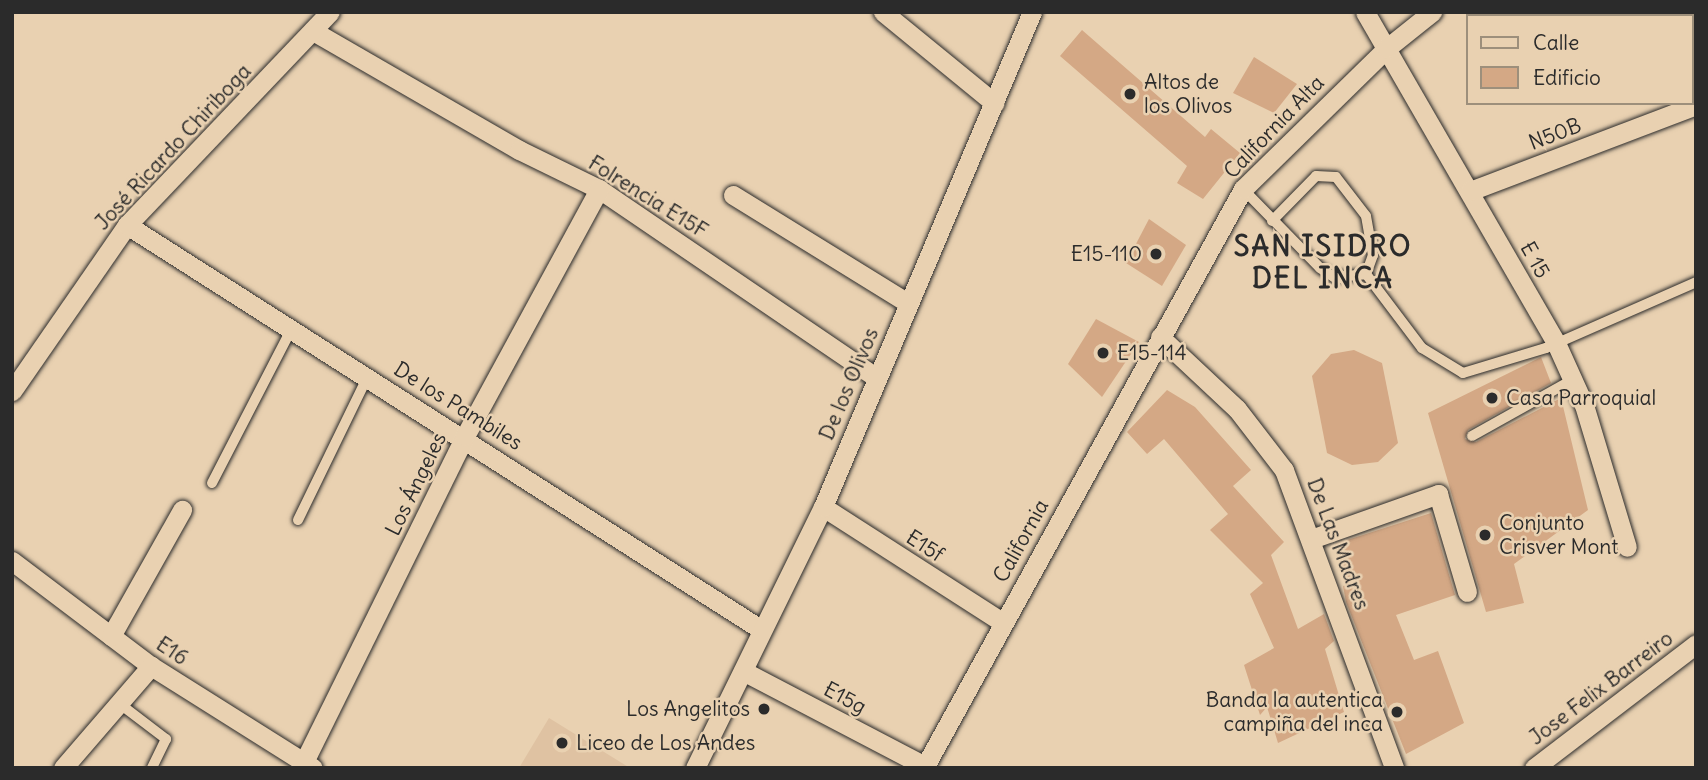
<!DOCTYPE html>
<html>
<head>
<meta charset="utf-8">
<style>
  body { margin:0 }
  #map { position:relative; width:1708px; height:780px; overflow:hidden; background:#e9d1b1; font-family:Delius,sans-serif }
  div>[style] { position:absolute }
  .built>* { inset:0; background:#dfc2a2 }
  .building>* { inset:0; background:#d4a885 }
  .roads { filter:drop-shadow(0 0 2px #2b2b2b) drop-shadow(0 0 2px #2b2b2b) }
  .service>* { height:10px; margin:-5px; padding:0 5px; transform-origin:5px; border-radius:5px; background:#e9d1b1 }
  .minor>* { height:19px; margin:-9.5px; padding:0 9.5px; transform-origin:9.5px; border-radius:9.5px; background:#e9d1b1 }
  .dots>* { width:19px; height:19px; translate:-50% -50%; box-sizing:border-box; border:4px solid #e9d1b1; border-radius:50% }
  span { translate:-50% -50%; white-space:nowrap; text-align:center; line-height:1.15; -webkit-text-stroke:5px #e9d1b1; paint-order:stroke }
  .poi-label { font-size:21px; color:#2b2b2b }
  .left { translate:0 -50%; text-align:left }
  .right { translate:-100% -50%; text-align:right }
  .street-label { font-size:21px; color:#2b2b2b }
  .district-label { font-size:28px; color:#2b2b2b; font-weight:700; letter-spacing:2px }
  .frame { position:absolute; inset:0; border:14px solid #2b2b2b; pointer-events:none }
  .legend { position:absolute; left:1466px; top:14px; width:228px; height:91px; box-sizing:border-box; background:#e9d1b1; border:2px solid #9d8f7b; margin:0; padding:9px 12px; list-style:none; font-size:21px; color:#2b2b2b }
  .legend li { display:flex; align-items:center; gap:14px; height:35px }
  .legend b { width:35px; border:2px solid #9d8f7b }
</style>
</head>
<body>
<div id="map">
  <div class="built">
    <div style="clip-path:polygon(549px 718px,630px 768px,519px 768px)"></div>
  </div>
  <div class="building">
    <div style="clip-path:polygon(1082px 30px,1205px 137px,1211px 129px,1240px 153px,1203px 199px,1177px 183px,1187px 166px,1060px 56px)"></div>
    <div style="clip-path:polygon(1254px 57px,1297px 84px,1274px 113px,1233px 93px)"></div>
    <div style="clip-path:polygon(1149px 219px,1186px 245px,1162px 286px,1126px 263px)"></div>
    <div style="clip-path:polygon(1096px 319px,1139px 342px,1102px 397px,1068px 364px)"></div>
    <div style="clip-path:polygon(1354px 350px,1382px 363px,1398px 443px,1378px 462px,1352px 465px,1327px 453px,1312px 376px,1331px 354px)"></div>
    <div style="clip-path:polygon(1541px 357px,1551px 383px,1468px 430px,1465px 439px,1476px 442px,1561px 398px,1588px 510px,1514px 564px,1524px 603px,1486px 612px,1428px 413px)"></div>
    <div style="clip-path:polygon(1167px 390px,1195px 407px,1251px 470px,1233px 486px,1284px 542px,1271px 555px,1298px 629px,1324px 614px,1334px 641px,1325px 649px,1344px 712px,1278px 743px,1267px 707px,1260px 715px,1244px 665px,1274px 648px,1250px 594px,1263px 583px,1210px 530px,1228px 514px,1164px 439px,1147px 454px,1127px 432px)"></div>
    <div style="clip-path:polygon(1431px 513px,1455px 595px,1396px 615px,1414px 660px,1438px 651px,1464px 723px,1406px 754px,1346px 602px,1343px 586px,1349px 585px,1335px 544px)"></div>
  </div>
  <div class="roads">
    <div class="service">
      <div style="left:1243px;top:189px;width:110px;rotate:45.7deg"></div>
      <div style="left:1320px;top:268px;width:17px;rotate:33deg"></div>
      <div style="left:1334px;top:277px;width:32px;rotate:-5deg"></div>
      <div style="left:1366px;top:274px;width:93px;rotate:52.9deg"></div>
      <div style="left:1422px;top:348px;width:48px;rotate:31.4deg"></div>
      <div style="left:1463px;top:373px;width:87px;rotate:-16.8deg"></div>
      <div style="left:1546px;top:348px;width:164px;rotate:-23.7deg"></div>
      <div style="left:1272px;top:221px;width:63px;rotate:-45.6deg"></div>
      <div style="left:1316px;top:176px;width:20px;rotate:3deg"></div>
      <div style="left:1336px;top:177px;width:49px;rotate:52.4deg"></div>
      <div style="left:1366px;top:216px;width:40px;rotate:80deg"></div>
      <div style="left:1373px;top:255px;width:20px;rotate:110deg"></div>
      <div style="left:1472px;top:436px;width:115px;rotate:-29.2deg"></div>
      <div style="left:212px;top:483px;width:174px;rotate:-62.7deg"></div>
      <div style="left:298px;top:520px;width:160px;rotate:-64.1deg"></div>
      <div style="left:120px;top:704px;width:58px;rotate:37.3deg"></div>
      <div style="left:166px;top:739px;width:32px;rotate:116deg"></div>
    </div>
    <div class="minor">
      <div style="left:883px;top:12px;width:144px;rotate:39.3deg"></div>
      <div style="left:1365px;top:12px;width:382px;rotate:60deg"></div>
      <div style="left:1556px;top:343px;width:68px;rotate:65.7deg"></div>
      <div style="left:1584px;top:405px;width:148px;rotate:73.2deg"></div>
      <div style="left:313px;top:31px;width:238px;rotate:30deg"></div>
      <div style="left:519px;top:150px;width:89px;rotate:26deg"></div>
      <div style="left:599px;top:189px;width:335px;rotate:34.2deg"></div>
      <div style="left:1470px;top:191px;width:242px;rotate:-20.8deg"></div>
      <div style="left:733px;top:195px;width:206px;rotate:31.7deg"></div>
      <div style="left:127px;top:225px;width:753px;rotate:32.53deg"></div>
      <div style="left:1160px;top:337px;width:105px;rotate:43.1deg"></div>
      <div style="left:1237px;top:409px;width:77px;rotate:52.4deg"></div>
      <div style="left:1284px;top:470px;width:318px;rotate:69.7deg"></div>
      <div style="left:12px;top:391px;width:202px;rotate:-55.3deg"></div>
      <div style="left:127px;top:225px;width:294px;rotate:-46.4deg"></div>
      <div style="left:823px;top:507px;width:213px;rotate:32.7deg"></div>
      <div style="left:1314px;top:538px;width:132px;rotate:-19.5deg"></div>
      <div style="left:1438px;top:494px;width:102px;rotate:73.5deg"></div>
      <div style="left:12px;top:561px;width:174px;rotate:37.1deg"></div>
      <div style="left:151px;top:666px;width:191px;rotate:32.2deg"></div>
      <div style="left:111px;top:636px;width:145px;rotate:-60.6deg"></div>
      <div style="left:743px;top:671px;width:205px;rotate:27.6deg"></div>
      <div style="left:63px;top:768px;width:135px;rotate:-49.2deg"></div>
      <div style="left:301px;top:768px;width:370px;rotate:-63.7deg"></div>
      <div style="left:465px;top:436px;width:281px;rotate:-61.5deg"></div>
      <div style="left:695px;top:768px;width:291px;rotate:-63.9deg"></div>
      <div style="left:823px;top:507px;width:537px;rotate:-67.11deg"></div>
      <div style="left:924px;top:768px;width:661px;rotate:-61.15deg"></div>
      <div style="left:1243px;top:189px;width:202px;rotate:-44.4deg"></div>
      <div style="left:1387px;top:48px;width:58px;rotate:-38.7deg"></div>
      <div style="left:1534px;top:768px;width:204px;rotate:-37.4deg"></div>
    </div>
  </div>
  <div class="dots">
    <div style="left:1130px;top:94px;background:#2b2b2b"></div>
    <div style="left:1156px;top:254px;background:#2b2b2b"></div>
    <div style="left:1103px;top:353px;background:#2b2b2b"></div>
    <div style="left:1492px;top:398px;background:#2b2b2b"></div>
    <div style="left:1485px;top:535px;background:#2b2b2b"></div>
    <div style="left:764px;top:709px;background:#2b2b2b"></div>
    <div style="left:1397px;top:712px;background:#2b2b2b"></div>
    <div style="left:562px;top:743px;background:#2b2b2b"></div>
  </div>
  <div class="poi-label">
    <span class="left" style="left:1144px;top:94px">Altos de<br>los Olivos</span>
    <span class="right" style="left:1142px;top:254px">E15-110</span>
    <span class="left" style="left:1117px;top:353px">E15-114</span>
    <span class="left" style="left:1506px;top:398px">Casa Parroquial</span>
    <span class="left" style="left:1499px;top:535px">Conjunto<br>Crisver Mont</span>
    <span class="right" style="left:1383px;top:712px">Banda la autentica<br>campiña del inca</span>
    <span class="right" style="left:750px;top:709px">Los Angelitos</span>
    <span class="left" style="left:576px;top:743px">Liceo de Los Andes</span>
  </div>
  <div class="street-label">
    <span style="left:1274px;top:127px;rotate:-46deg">California Alta</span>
    <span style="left:1555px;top:134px;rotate:-21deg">N50B</span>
    <span style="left:173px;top:147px;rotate:-47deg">José Ricardo Chiriboga</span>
    <span style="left:648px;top:197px;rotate:32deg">Folrencia E15F</span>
    <span style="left:1535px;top:260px;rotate:61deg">E 15</span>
    <span style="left:849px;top:384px;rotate:-67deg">De los Olivos</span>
    <span style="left:458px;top:406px;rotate:32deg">De los Pambiles</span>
    <span style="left:416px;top:484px;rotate:-64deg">Los Ángeles</span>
    <span style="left:1021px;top:541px;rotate:-61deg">California</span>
    <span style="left:1338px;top:544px;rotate:69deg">De Las Madres</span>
    <span style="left:925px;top:546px;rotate:33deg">E15f</span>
    <span style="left:172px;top:651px;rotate:34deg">E16</span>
    <span style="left:1601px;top:688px;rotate:-37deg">Jose Felix Barreiro</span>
    <span style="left:845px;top:698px;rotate:28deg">E15g</span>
  </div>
  <div class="district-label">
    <span style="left:1323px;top:262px">SAN ISIDRO<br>DEL INCA</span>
  </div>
  <div class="frame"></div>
  <ul class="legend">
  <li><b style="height:9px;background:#e9d1b1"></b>Calle</li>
  <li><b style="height:19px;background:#d4a885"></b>Edificio</li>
  </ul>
</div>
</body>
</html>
